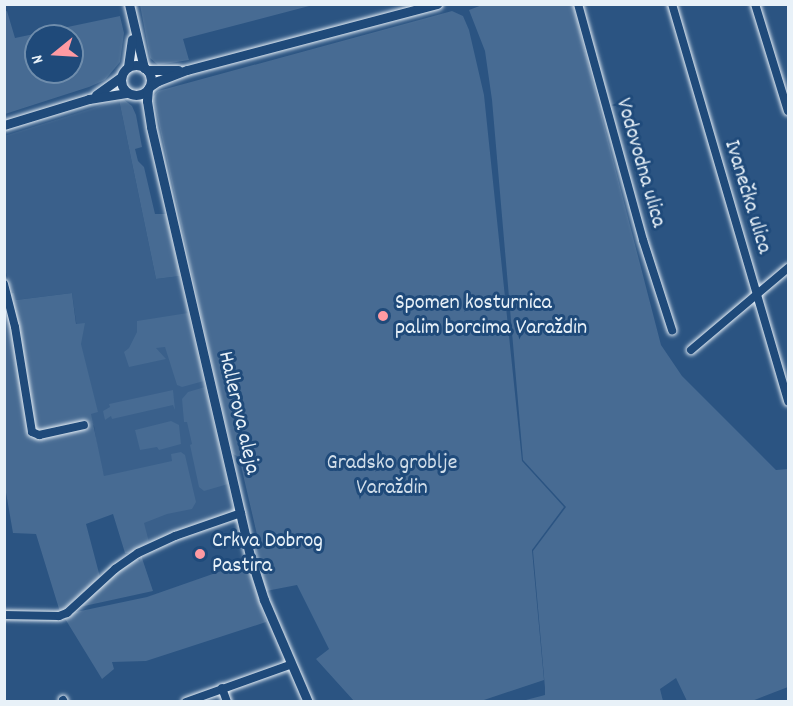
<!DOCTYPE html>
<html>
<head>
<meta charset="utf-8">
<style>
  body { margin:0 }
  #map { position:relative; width:793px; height:706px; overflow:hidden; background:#2b5482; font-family:Dekko,sans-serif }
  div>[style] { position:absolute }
  .built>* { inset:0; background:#3a608b }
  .green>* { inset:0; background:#476b93 }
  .roads { filter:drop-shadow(0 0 2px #e8f1f8) drop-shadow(0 0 2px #e8f1f8) }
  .minor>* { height:8px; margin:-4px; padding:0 4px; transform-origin:4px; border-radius:4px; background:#1f4a7a }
  .major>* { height:9px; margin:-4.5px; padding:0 4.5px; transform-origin:4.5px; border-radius:4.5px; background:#1f4a7a }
  .major>.ring { margin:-4.5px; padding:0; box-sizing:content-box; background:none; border:9px solid #1f4a7a; border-radius:50% }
  .dots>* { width:16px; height:16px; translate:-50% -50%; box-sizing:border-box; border:3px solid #1f4a7a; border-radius:50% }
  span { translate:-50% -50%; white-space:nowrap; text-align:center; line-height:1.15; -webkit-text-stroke:6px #1f4a7a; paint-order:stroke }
  .street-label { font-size:22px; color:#e8f1f8 }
  .poi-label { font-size:22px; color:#e8f1f8 }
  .left { translate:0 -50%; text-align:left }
  .park-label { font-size:22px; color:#d0dde9 }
  .frame { position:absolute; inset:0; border:6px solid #e8f1f8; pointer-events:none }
  .north { position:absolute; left:24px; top:24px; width:60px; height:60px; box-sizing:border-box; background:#1f4a7a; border:2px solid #6f8dac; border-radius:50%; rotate:252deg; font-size:16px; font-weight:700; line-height:24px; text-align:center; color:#e8f1f8 }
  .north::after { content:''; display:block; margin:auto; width:21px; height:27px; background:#ff9aa2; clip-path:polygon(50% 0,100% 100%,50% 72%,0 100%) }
</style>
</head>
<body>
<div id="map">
  <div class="built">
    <div style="clip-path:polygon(119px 100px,156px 279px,180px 276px,234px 511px,175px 531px,130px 555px,111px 501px,99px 459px,94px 426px,90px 421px,72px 293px,16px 300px,5px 270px,4px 136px)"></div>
  </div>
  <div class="green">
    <div style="clip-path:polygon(140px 5px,140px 4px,313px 5px,183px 39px,189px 60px,158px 65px,150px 58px)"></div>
    <div style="clip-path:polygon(482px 5px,573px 5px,661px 345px,682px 376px,776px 470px,788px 469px,788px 687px,752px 701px,687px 701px,676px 678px,660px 689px,663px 701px,522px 701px,545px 695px,545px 688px,533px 551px,566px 507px,523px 460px,492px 100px,485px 51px,469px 10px)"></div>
    <div style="clip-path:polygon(evenodd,7px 11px,15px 38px,120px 16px,124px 33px,120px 62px,105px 80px,89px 87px,5px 114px,4px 12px,7px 11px,36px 36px,72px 36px,72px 72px,36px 72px,36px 36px)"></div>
    <div style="clip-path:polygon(452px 11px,463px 16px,469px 30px,484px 95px,522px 461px,564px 507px,532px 550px,544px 680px,481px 701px,354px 701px,316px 659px,329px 649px,297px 585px,266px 591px,254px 543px,258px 539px,239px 457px,233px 454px,215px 378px,153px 97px,158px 91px)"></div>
    <div style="clip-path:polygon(123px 99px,132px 106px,136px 115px,142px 147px,135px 149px,138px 161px,144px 167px,155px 214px,166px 214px,180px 276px,156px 279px,119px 100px)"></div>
    <div style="clip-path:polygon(14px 293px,16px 300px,72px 293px,76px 324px,85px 323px,81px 344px,98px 412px,91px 414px,104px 476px,172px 461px,171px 454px,181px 452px,185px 455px,196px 502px,192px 509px,167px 514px,144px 523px,149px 542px,129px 553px,125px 553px,113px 514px,86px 524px,100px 577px,60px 612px,36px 534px,13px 533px,4px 481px,4px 294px)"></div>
    <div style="clip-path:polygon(188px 313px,204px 381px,182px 387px,177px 385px,165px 347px,156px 348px,166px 359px,129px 367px,124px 352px,129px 348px,137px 332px,137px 321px)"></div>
    <div style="clip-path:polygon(205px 387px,228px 484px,204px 491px,199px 487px,190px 445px,192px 444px,187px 422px,184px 422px,182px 399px,188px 392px)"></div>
    <div style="clip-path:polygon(173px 390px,175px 410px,173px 405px,112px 419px,111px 416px,105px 420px,103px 411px,110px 407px,109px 404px)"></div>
    <div style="clip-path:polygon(171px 421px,179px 425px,181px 444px,159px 450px,157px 447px,140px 450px,135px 430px)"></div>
    <div style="clip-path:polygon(141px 555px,153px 591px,75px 608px,118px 571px,135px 559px,140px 561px)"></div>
    <div style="clip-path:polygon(247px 562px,266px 622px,146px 661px,112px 662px,114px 669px,102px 679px,64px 617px,71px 613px,147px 597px)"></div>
  </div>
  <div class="roads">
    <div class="minor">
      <div style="left:578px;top:4px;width:245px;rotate:74.6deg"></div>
      <div style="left:643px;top:240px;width:95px;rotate:72.1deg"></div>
      <div style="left:672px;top:4px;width:414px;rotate:73.7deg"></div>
      <div style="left:755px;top:4px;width:112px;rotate:72.9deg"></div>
      <div style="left:4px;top:284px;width:44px;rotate:75.7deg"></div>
      <div style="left:15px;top:327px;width:106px;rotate:80.8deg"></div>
      <div style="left:32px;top:432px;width:8px;rotate:23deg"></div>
      <div style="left:39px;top:435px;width:46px;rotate:-12.5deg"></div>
      <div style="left:691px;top:350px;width:127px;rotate:-40.2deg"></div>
      <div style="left:4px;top:615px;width:55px;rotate:1deg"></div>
      <div style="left:59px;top:616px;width:9px;rotate:-21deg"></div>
      <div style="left:67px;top:613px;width:65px;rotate:-42.5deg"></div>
      <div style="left:115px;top:569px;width:28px;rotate:-35deg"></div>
      <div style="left:138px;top:553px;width:41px;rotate:-24.7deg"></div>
      <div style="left:175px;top:536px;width:70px;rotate:-19.2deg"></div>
      <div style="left:222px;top:688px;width:15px;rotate:70deg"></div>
      <div style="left:63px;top:700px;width:2px;rotate:63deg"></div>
      <div style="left:186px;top:702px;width:110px;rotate:-19.6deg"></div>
    </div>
    <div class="major">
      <div style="left:129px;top:4px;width:66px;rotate:76.8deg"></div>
      <div class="ring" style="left:121px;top:65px;width:21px;height:21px"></div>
      <div style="left:128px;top:67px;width:28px;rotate:-82deg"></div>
      <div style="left:147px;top:70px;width:31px"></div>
      <div style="left:149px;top:87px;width:11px;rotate:-34deg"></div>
      <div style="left:158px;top:81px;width:31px;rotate:-21deg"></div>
      <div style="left:187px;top:70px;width:259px;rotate:-14.8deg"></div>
      <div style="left:148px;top:89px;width:12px;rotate:95deg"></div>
      <div style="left:147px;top:101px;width:26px;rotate:81deg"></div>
      <div style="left:151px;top:127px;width:443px;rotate:77deg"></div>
      <div style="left:251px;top:559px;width:43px;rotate:72.4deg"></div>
      <div style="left:264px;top:600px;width:111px;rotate:66.7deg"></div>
      <div style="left:96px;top:95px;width:31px;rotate:-36deg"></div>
      <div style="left:4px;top:125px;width:89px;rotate:-17deg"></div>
      <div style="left:89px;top:99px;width:39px;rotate:-9deg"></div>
    </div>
  </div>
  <div class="dots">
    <div style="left:383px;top:316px;background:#ff9aa2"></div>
    <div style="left:200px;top:554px;background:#ff9aa2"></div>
  </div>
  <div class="street-label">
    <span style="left:640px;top:163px;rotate:74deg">Vodovodna ulica</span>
    <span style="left:747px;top:197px;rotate:73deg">Ivanečka ulica</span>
    <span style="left:238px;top:413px;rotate:77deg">Hallerova aleja</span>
  </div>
  <div class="poi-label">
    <span class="left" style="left:395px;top:316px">Spomen kosturnica<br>palim borcima Varaždin</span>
    <span class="left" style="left:212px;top:554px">Crkva Dobrog<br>Pastira</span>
  </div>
  <div class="park-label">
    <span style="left:392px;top:476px">Gradsko groblje<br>Varaždin</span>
  </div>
  <div class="frame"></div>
  <div class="north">N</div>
</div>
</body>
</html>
